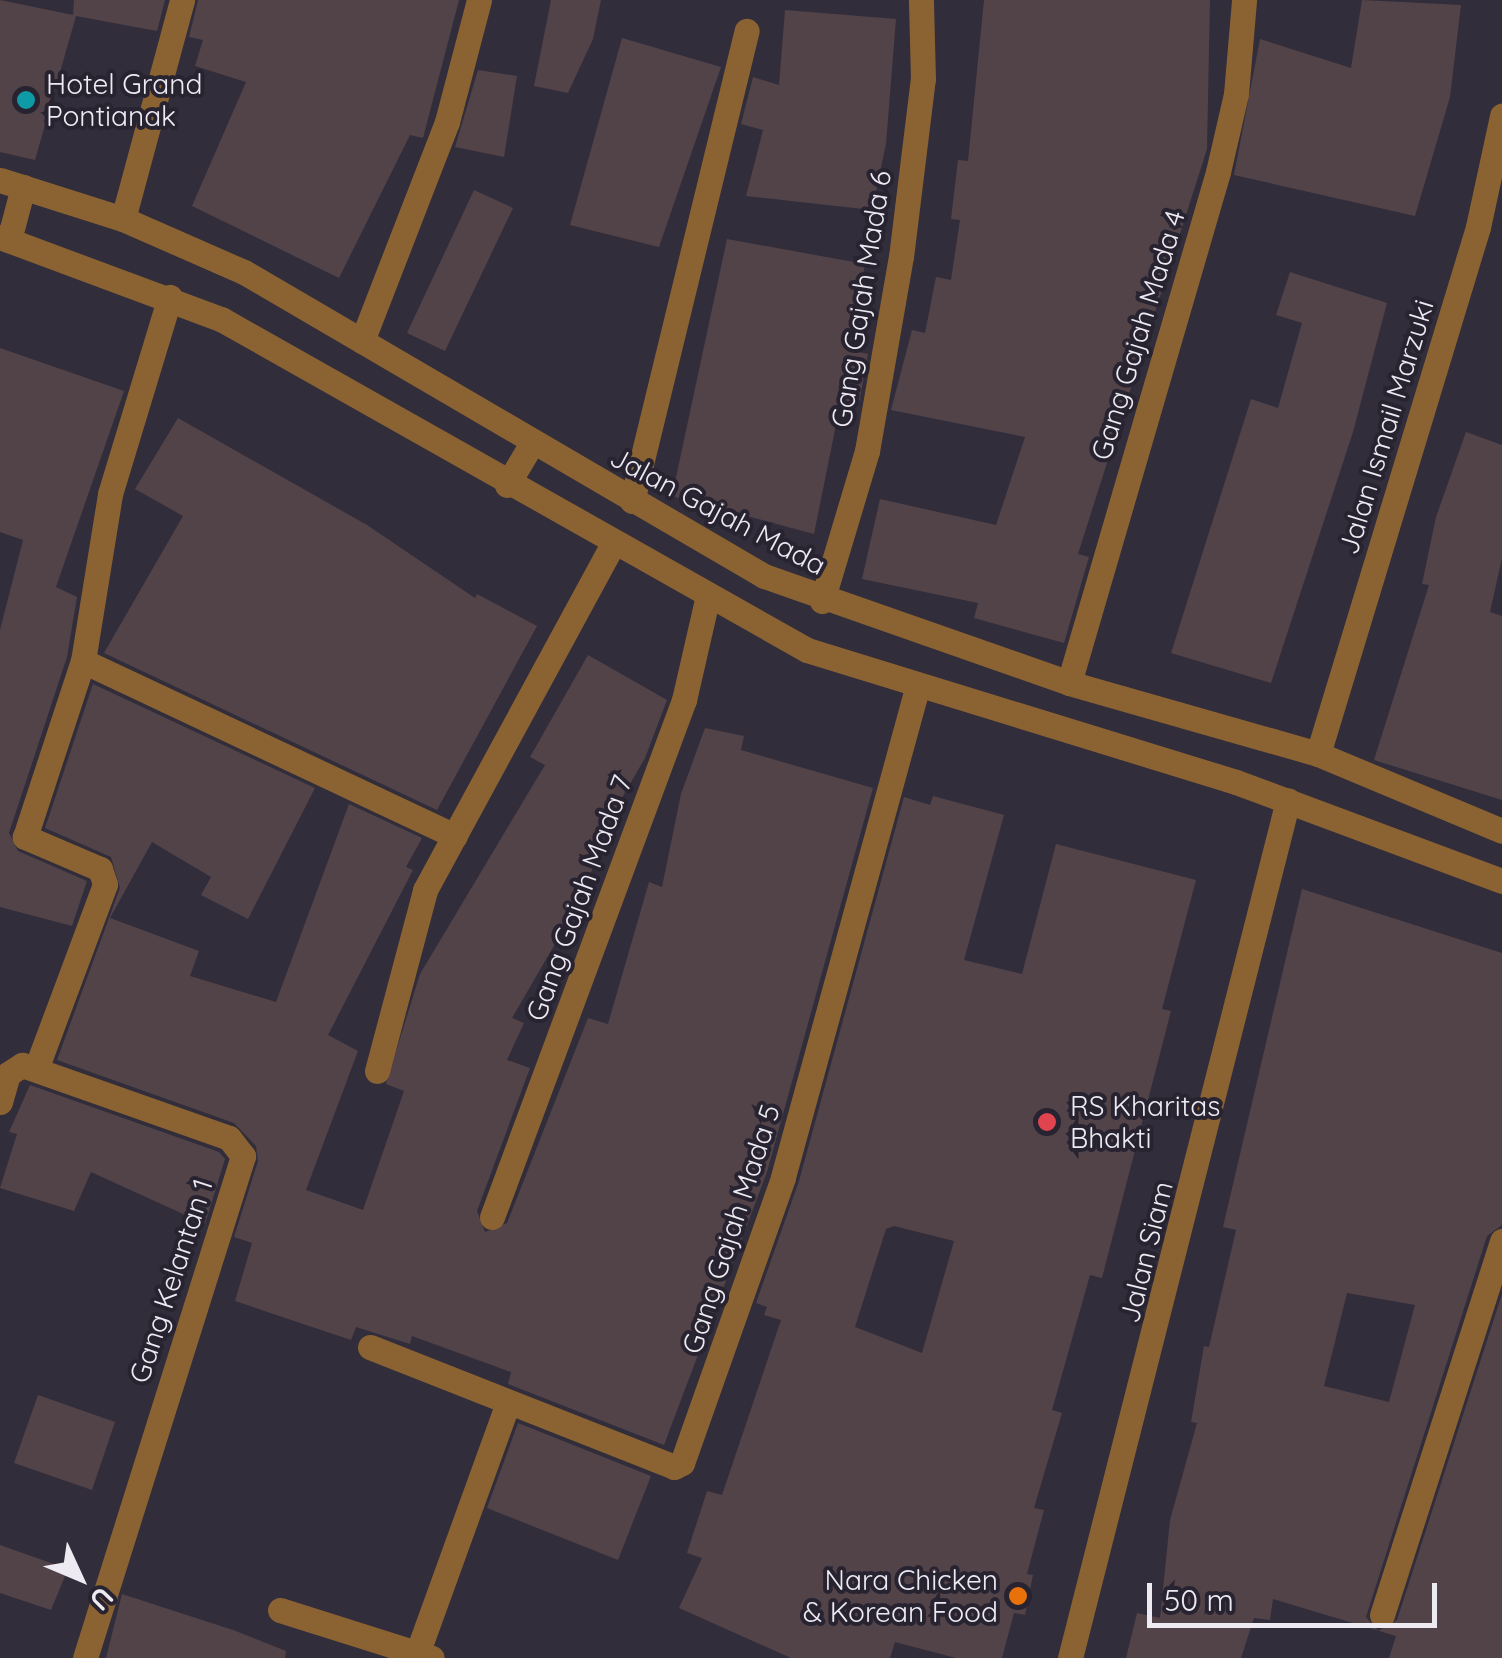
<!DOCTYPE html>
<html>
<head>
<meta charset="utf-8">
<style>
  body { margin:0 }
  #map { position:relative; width:1502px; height:1658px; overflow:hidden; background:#322d3a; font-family:Quicksand,sans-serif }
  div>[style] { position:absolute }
  .building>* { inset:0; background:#524349 }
  .minor>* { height:25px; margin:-12.5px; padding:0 12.5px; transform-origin:12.5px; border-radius:12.5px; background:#8b6333 }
  .dots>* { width:28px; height:28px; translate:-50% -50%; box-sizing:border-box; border:5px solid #282330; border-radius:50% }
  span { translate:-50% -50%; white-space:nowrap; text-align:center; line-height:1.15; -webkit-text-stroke:8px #282330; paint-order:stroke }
  .poi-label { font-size:28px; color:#edeaf2 }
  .left { translate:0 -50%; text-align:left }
  .right { translate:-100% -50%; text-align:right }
  .street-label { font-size:28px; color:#edeaf2 }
  .north { position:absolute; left:30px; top:1528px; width:100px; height:100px; -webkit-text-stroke:8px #282330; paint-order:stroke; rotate:134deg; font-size:28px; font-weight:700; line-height:40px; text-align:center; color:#edeaf2 }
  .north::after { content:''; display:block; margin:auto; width:35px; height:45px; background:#edeaf2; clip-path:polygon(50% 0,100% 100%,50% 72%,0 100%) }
  .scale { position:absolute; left:1147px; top:1583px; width:290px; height:45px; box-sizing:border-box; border:5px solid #edeaf2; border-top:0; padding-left:12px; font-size:30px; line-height:35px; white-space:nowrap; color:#edeaf2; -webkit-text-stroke:8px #282330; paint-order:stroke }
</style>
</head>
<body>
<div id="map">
  <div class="building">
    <div style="clip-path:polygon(0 0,73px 15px,74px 0,165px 0,157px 31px,76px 16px,35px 160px,0 152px)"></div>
    <div style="clip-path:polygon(198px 0,459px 0,423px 138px,410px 135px,339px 278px,192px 206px,246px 82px,195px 66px,203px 40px,189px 37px)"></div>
    <div style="clip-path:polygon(551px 0,601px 0,593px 39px,568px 93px,534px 86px)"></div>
    <div style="clip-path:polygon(984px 0,1210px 0,1207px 149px,1078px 554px,1089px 557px,1064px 643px,974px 618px,978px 603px,862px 579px,880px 499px,996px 525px,1025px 437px,891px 410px,912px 330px,925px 333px,936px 277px,951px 280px,960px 220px,951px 219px,958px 160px,968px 161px)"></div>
    <div style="clip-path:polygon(1362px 0,1461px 5px,1450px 97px,1415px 216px,1234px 175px,1260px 39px,1351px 68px)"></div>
    <div style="clip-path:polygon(785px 10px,896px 19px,886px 144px,872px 210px,746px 196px,763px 130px,741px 124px,753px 77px,779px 85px)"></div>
    <div style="clip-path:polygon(622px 38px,721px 67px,659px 247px,570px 225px)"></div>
    <div style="clip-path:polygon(478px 70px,517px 76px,504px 157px,455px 147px)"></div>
    <div style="clip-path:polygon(474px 190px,513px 208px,445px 351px,407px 333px)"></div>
    <div style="clip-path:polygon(727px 239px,865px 264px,850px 350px,868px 354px,859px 403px,841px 400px,814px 534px,672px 496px)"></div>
    <div style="clip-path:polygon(1290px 272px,1387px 303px,1353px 432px,1271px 683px,1171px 653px,1251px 399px,1278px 408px,1302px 323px,1276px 315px)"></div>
    <div style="clip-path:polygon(0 348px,124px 391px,56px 587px,77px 597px,67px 657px,9px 833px,18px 851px,87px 881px,72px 926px,0 907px,0 630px,23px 540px,0 532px)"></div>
    <div style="clip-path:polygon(178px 418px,367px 525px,475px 598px,477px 594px,537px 626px,437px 810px,104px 653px,183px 516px,135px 489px)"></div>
    <div style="clip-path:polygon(1466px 432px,1502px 445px,1502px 558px,1490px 612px,1502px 616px,1502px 800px,1374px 760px,1429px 585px,1422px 584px,1436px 517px)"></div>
    <div style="clip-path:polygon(588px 655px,667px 700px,645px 758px,593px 848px,600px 852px,574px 911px,512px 1018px,524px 1023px,507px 1060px,530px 1068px,477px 1211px,485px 1232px,507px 1223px,588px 1018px,608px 1024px,649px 882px,662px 887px,681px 794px,705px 728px,744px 736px,741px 750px,873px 788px,767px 1172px,664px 1445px,508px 1384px,511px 1372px,412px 1336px,410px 1344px,356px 1327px,351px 1340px,235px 1301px,252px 1243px,234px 1237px,258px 1161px,256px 1146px,234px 1123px,57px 1060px,120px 888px,111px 857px,45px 828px,93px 684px,315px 788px,248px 919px,201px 895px,211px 877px,152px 842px,110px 918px,199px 951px,190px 976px,276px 1002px,349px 804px,422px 838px,406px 867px,413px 870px,328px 1035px,358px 1051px,306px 1190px,363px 1210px,404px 1091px,386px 1084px,420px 974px,545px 765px,530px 757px)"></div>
    <div style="clip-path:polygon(evenodd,933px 796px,1004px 815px,964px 960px,1022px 974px,1056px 844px,1196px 880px,1162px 1009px,1171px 1011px,1102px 1278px,1090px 1275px,1052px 1410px,1062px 1413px,1034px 1508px,1044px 1510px,1027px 1574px,1033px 1575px,1025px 1615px,1014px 1613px,1002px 1658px,956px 1658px,895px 1642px,890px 1658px,791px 1658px,679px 1608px,702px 1558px,687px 1553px,707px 1491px,722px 1495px,781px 1320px,764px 1315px,767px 1307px,756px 1303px,799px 1181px,904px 797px,930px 805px,933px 796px,894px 1226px,954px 1241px,922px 1353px,855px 1327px,886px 1229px,894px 1226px)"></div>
    <div style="clip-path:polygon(evenodd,1302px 889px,1502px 953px,1502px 1225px,1487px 1236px,1366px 1617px,1378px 1631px,1397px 1620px,1502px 1294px,1502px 1658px,1389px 1658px,1396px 1636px,1273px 1599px,1270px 1620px,1254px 1618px,1241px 1658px,1126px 1658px,1137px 1613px,1160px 1618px,1170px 1520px,1197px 1423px,1191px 1422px,1204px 1346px,1209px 1347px,1236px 1230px,1223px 1227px,1302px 889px,1347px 1293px,1415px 1305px,1389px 1402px,1324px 1386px,1347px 1293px)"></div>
    <div style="clip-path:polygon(30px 1085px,219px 1152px,225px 1159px,205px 1224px,91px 1172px,74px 1211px,0 1188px,17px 1134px,9px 1132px)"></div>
    <div style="clip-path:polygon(38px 1395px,115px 1422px,92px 1490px,14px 1463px)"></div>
    <div style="clip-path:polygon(518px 1423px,651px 1476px,618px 1560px,487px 1508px)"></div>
    <div style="clip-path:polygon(0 1545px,68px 1569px,51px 1610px,0 1593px)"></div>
    <div style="clip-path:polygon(122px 1594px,233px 1630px,286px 1651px,285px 1658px,106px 1658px)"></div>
  </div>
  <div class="minor">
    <div style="left:0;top:180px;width:129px;rotate:17.6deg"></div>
    <div style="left:123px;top:219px;width:132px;rotate:23.7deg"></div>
    <div style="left:244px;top:272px;width:602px;rotate:30.31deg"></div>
    <div style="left:764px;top:576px;width:323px;rotate:19.3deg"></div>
    <div style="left:1069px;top:683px;width:259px;rotate:15.9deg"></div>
    <div style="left:1318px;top:754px;width:199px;rotate:22.7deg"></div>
    <div style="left:123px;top:219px;width:227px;rotate:-74.9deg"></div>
    <div style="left:0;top:237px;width:236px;rotate:20.4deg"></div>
    <div style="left:221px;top:319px;width:673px;rotate:29.46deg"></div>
    <div style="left:807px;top:650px;width:449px;rotate:17.1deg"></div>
    <div style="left:1236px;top:782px;width:284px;rotate:20.4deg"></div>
    <div style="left:9px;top:240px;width:55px;rotate:-75.2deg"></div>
    <div style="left:362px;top:341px;width:235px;rotate:-68.8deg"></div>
    <div style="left:447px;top:122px;width:126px;rotate:-75.3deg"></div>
    <div style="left:507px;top:485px;width:49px;rotate:-59.2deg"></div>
    <div style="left:632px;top:501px;width:484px;rotate:-76.3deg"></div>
    <div style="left:822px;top:601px;width:157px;rotate:-73.3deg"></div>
    <div style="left:867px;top:451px;width:197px;rotate:-80.1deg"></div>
    <div style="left:901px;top:257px;width:179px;rotate:-83deg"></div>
    <div style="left:923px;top:79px;width:79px;rotate:-91.5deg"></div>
    <div style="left:83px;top:661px;width:411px;rotate:25.2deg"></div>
    <div style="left:1069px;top:683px;width:532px;rotate:-73.74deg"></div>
    <div style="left:1218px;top:172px;width:80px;rotate:-77deg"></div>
    <div style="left:1236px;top:94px;width:94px;rotate:-85.1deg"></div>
    <div style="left:1318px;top:754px;width:551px;rotate:-73.11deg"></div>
    <div style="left:1478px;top:227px;width:114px;rotate:-77.8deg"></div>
    <div style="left:36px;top:1069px;width:197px;rotate:-69.5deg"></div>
    <div style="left:105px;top:884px;width:16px;rotate:-108deg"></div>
    <div style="left:100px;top:869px;width:82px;rotate:-156.9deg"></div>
    <div style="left:25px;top:837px;width:185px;rotate:-71.8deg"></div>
    <div style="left:83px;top:661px;width:169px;rotate:-80.8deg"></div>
    <div style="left:110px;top:494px;width:206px;rotate:-73.1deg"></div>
    <div style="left:377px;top:1071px;width:187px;rotate:-75.1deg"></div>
    <div style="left:425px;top:890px;width:394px;rotate:-61.5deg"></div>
    <div style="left:0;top:1102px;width:29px;rotate:-74deg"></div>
    <div style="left:8px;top:1074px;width:17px;rotate:-33deg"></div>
    <div style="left:22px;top:1065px;width:219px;rotate:19.4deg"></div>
    <div style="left:229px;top:1138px;width:23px;rotate:52deg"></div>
    <div style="left:243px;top:1156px;width:526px;rotate:107.47deg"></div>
    <div style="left:492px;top:1217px;width:552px;rotate:-69.63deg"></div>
    <div style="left:684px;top:700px;width:108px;rotate:-77.1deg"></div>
    <div style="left:370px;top:1347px;width:327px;rotate:21.5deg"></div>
    <div style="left:674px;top:1467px;width:9px;rotate:-27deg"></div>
    <div style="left:682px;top:1463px;width:303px;rotate:-70.5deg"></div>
    <div style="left:783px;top:1177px;width:510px;rotate:-74.66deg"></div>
    <div style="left:280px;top:1610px;width:159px;rotate:17.5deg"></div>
    <div style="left:1382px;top:1615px;width:393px;rotate:-72.2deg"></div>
    <div style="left:417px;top:1654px;width:268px;rotate:-70.1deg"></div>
    <div style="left:1070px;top:1658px;width:885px;rotate:-75.74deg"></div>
  </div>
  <div class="dots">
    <div style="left:26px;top:100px;background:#0f9aa8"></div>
    <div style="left:1047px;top:1122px;background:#e0444e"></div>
    <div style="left:1018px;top:1596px;background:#e8710a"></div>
  </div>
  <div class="poi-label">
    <span class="left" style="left:46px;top:100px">Hotel Grand<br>Pontianak</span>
    <span class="left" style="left:1070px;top:1122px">RS Kharitas<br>Bhakti</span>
    <span class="right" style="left:998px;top:1596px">Nara Chicken<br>&amp; Korean Food</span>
  </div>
  <div class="street-label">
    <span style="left:861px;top:299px;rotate:-81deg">Gang Gajah Mada 6</span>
    <span style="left:1138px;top:335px;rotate:-73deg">Gang Gajah Mada 4</span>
    <span style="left:1386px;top:427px;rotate:-73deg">Jalan Ismail Marzuki</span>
    <span style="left:718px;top:511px;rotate:28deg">Jalan Gajah Mada</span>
    <span style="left:579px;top:898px;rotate:-70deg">Gang Gajah Mada 7</span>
    <span style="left:731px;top:1229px;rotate:-72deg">Gang Gajah Mada 5</span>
    <span style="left:1146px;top:1252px;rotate:-76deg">Jalan Siam</span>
    <span style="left:171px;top:1281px;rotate:-72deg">Gang Kelantan 1</span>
  </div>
  <div class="north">U</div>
  <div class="scale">50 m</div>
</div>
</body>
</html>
